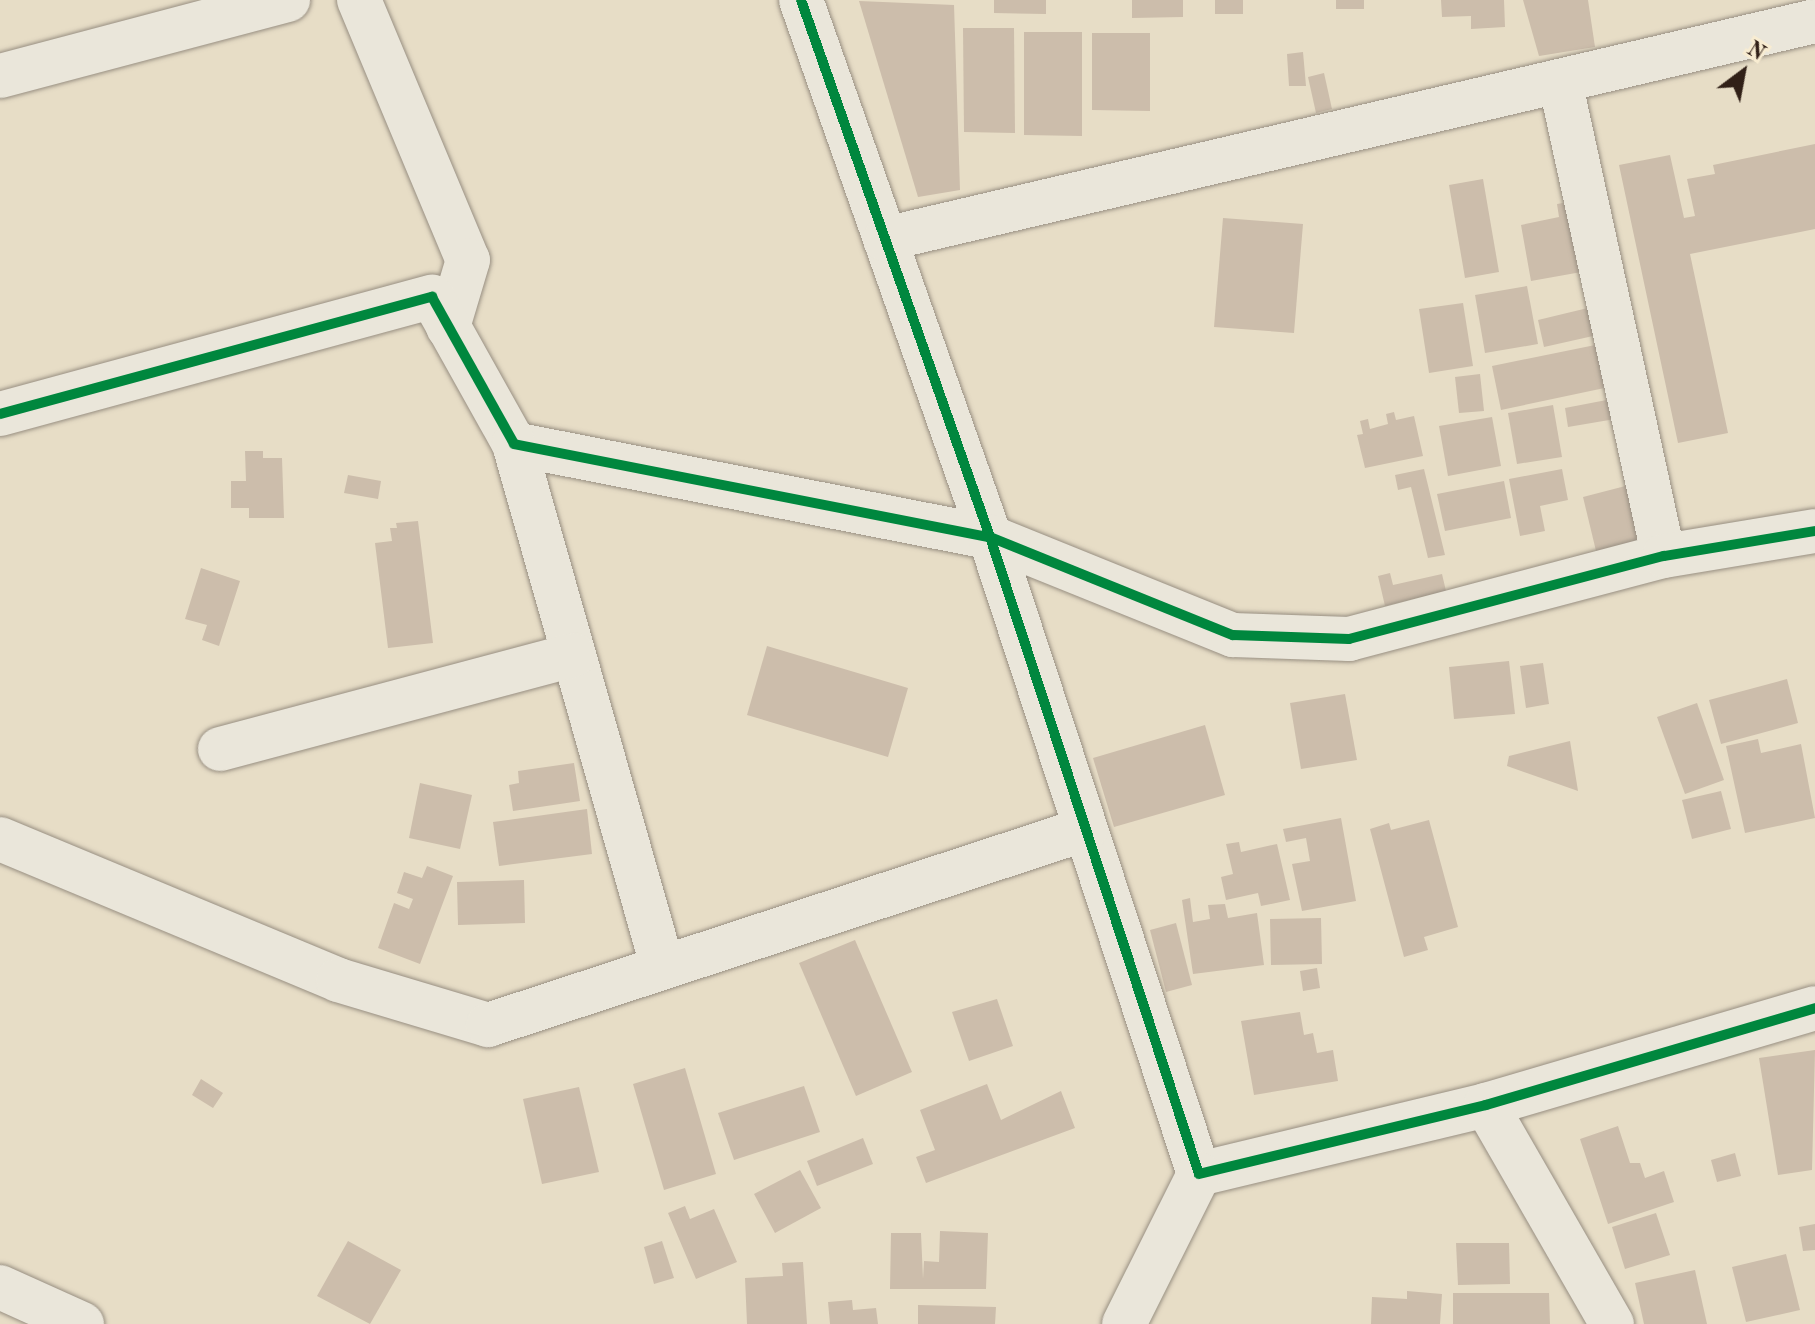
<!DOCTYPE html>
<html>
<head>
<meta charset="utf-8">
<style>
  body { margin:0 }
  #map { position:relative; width:1815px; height:1324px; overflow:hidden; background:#e7ddc6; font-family:"Old Standard TT",serif }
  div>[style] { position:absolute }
  .building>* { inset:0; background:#ccbdab }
  .roads { filter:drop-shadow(0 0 2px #988f82) drop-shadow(0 0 2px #988f82) }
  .minor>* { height:44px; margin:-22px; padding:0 22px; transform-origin:22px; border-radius:22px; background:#eae6da }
  .cycleway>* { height:10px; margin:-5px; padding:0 5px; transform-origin:5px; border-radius:5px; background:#00873e }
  span { translate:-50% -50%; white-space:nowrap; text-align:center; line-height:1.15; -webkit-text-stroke:7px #f8ecd1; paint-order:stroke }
  .north { position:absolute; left:1703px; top:32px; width:80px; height:80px; -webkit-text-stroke:6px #f8ecd1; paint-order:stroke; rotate:32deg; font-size:22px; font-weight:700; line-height:32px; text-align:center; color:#312017 }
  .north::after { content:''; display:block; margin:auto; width:28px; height:36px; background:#312017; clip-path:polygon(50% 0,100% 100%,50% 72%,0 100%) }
</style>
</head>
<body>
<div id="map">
  <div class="building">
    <div style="clip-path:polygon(994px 0,1046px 0,1046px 14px,994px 13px)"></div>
    <div style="clip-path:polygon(1132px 0,1183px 0,1183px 17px,1132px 18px)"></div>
    <div style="clip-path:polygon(1215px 0,1243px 0,1243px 14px,1215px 14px)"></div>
    <div style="clip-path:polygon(1336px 0,1364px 0,1364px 9px,1336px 9px)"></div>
    <div style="clip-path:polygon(1441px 0,1504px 0,1505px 27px,1471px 29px,1471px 16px,1442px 17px)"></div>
    <div style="clip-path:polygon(1523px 0,1588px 0,1595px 47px,1539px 56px)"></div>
    <div style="clip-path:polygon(859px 1px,954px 5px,960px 190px,918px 197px)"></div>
    <div style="clip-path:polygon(963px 28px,1014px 28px,1015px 133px,964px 132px)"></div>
    <div style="clip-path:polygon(1024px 32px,1082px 32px,1082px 136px,1024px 135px)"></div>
    <div style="clip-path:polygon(1092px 33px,1150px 33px,1150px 111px,1092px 110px)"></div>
    <div style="clip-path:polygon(1303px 52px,1306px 86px,1289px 86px,1287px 54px)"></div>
    <div style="clip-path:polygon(1324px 73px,1332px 109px,1316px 113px,1308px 77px)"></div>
    <div style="clip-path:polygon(1815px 144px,1815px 229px,1690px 254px,1728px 433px,1678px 443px,1619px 165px,1670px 155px,1684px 218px,1695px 216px,1687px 179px,1715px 174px,1713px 165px)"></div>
    <div style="clip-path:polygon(1483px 179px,1499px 272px,1465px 278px,1449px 185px)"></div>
    <div style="clip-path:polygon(1574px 201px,1587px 271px,1531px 281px,1521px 225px,1559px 217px,1557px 204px)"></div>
    <div style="clip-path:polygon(1223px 218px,1303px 224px,1294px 333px,1214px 327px)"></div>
    <div style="clip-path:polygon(1527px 286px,1538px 344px,1485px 353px,1475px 295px)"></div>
    <div style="clip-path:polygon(1463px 303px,1473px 366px,1429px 373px,1419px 309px)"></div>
    <div style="clip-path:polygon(1596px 306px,1602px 334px,1544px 347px,1538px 320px)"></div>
    <div style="clip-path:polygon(1605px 343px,1614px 386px,1501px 410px,1492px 366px)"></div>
    <div style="clip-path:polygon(1480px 374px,1484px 411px,1459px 413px,1455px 377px)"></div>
    <div style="clip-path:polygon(1617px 398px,1621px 418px,1568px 427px,1565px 408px)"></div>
    <div style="clip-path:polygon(1553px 405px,1562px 457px,1517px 464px,1508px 413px)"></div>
    <div style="clip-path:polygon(1394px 412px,1396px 420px,1414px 416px,1423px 456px,1365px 468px,1357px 435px,1363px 434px,1360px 421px,1368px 419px,1370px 429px,1388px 424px,1386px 414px)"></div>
    <div style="clip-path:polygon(1492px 417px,1501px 466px,1448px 476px,1439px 426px)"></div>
    <div style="clip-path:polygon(245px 451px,263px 451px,263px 458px,282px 458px,284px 518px,249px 518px,249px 508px,231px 508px,231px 481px,246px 481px)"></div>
    <div style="clip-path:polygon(1424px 469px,1445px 555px,1428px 558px,1411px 487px,1398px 490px,1395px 475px)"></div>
    <div style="clip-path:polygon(1562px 469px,1568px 500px,1540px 506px,1545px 531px,1520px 536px,1509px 479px)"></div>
    <div style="clip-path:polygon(348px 475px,381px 481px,378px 499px,344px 493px)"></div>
    <div style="clip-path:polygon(1504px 481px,1511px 518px,1445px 531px,1437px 494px)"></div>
    <div style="clip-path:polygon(1637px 483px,1652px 541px,1597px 555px,1583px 497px)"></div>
    <div style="clip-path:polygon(418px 521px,433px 643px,388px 648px,375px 543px,392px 541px,390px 528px,397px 528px,396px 523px)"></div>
    <div style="clip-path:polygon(201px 568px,240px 581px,219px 646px,202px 640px,207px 625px,185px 619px)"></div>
    <div style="clip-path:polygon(1390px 573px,1393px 585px,1442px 574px,1446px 591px,1385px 606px,1378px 576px)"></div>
    <div style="clip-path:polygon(767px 646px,908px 688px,888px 757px,747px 715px)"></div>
    <div style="clip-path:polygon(1509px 661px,1515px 714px,1454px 719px,1449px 667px)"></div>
    <div style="clip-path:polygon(1543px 663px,1549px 704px,1526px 708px,1520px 666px)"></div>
    <div style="clip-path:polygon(1787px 679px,1798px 723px,1721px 744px,1709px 700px)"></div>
    <div style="clip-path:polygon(1345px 694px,1357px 760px,1301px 769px,1290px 703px)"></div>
    <div style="clip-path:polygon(1697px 703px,1724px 780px,1685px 794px,1657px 717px)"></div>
    <div style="clip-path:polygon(1205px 725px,1225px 795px,1114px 827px,1093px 758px)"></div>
    <div style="clip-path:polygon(1758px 739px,1761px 753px,1801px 744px,1815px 818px,1745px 833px,1726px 746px)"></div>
    <div style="clip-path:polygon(1570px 741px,1578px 791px,1507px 766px,1509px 756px)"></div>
    <div style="clip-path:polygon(574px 763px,580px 801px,513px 811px,509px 785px,519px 783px,518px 771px)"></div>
    <div style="clip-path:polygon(420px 783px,472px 795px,460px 849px,409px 838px)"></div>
    <div style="clip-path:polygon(1721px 791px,1731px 829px,1692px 839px,1682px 800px)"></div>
    <div style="clip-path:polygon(587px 809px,592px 854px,499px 866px,493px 822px)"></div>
    <div style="clip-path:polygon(1341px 818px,1356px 901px,1302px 911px,1292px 864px,1310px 861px,1306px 838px,1286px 842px,1283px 829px)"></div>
    <div style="clip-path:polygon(1429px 820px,1458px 927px,1424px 937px,1428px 950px,1404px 957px,1370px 829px,1389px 823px,1391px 830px)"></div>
    <div style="clip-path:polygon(1239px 842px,1241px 852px,1277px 844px,1290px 900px,1261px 906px,1258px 893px,1226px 900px,1221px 877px,1233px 874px,1226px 844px)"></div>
    <div style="clip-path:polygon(427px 866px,453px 876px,420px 964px,378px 948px,394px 903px,409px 909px,413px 899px,397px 893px,404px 872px,422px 878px)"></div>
    <div style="clip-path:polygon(524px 880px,525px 923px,458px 925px,457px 882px)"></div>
    <div style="clip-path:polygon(1190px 898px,1193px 922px,1210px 919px,1208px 905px,1225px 904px,1228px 918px,1257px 913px,1264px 965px,1193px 974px,1182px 900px)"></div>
    <div style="clip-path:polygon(1321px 918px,1322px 964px,1271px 965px,1270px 919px)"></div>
    <div style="clip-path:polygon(1176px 923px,1192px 985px,1166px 992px,1150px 930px)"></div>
    <div style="clip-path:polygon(855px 940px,912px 1072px,856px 1096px,799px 963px)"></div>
    <div style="clip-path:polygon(1317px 968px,1320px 988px,1303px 991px,1300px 971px)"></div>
    <div style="clip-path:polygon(997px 999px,1013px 1046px,969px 1061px,952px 1012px)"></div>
    <div style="clip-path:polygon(1300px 1012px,1304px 1035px,1313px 1033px,1317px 1053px,1333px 1050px,1338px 1081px,1254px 1095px,1241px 1021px)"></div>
    <div style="clip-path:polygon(1815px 1050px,1812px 1170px,1778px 1175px,1759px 1058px)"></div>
    <div style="clip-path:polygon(685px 1068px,716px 1174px,664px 1190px,633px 1084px)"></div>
    <div style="clip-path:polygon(201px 1079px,223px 1093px,213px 1108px,192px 1095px)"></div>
    <div style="clip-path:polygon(987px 1084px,1001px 1120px,1061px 1091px,1075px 1128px,926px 1183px,916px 1157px,935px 1150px,920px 1110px)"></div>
    <div style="clip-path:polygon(804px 1086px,820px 1132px,734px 1160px,718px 1113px)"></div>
    <div style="clip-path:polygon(579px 1087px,599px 1172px,542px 1184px,523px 1099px)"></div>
    <div style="clip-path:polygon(1618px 1126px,1630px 1163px,1640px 1163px,1645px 1178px,1664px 1171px,1674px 1202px,1608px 1224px,1580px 1139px)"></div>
    <div style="clip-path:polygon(863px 1138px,873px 1164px,817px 1186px,807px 1161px)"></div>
    <div style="clip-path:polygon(1735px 1153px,1741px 1176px,1717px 1182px,1711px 1160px)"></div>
    <div style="clip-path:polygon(800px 1170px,821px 1208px,775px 1233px,754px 1194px)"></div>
    <div style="clip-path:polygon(685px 1206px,690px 1219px,714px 1209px,737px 1262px,696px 1279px,668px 1213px)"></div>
    <div style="clip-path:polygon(1656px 1213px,1670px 1255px,1625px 1269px,1612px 1227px)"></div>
    <div style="clip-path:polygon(1815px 1224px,1815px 1250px,1803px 1251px,1799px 1227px)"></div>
    <div style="clip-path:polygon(940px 1231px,988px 1233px,986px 1289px,890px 1289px,891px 1233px,921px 1233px,923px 1279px,924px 1261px,939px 1262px)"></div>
    <div style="clip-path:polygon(348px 1241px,401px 1270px,370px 1324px,317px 1296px)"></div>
    <div style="clip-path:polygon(662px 1241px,674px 1278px,654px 1284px,644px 1247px)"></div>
    <div style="clip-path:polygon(1456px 1243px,1509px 1243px,1510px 1284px,1458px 1285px)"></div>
    <div style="clip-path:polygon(1786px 1254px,1800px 1310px,1746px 1322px,1732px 1267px)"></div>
    <div style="clip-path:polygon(803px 1262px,807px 1324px,747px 1324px,745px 1278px,783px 1276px,782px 1263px)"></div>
    <div style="clip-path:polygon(1695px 1270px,1707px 1324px,1644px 1324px,1635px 1283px)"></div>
    <div style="clip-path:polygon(1407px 1291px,1442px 1294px,1440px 1324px,1371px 1324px,1372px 1297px,1407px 1299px)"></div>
    <div style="clip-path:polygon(1453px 1293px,1549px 1293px,1550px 1324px,1453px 1324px)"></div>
    <div style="clip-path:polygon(852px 1300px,853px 1310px,876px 1308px,878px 1324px,830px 1324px,828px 1302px)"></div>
    <div style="clip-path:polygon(918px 1305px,996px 1307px,995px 1324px,918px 1324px)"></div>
  </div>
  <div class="roads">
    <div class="minor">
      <div style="left:359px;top:0;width:282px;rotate:67.3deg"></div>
      <div style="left:468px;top:260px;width:70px;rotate:106.6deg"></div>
      <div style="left:801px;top:0;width:569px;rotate:70.61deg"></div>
      <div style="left:990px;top:537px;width:670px;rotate:71.84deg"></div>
      <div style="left:1199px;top:1174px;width:295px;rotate:-13.5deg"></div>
      <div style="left:1486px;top:1105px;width:343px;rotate:-16.4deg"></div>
      <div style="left:0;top:76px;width:298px;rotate:-14.8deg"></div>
      <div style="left:1560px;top:81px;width:486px;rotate:77.7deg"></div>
      <div style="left:885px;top:239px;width:955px;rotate:-13.19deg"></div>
      <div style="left:0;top:414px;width:448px;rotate:-15.2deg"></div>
      <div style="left:432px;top:297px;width:168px;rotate:60.8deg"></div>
      <div style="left:514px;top:444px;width:485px;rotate:11.1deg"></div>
      <div style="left:990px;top:537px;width:262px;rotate:22deg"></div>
      <div style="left:1233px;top:635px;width:116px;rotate:2deg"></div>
      <div style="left:1349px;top:639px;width:326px;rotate:-14.8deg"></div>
      <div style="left:1664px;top:556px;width:153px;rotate:-9.4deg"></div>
      <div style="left:514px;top:444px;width:542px;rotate:74.14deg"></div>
      <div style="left:220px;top:749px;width:366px;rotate:-14.9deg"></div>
      <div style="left:0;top:839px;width:366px;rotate:22.6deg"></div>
      <div style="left:338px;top:980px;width:157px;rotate:16.7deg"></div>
      <div style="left:488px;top:1025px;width:629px;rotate:-18.15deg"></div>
      <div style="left:1486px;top:1105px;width:253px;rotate:60.1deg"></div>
      <div style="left:0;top:1287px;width:90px;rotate:24.3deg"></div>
      <div style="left:1124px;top:1324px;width:168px;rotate:-63.4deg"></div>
    </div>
  </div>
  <div class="cycleway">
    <div style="left:801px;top:0;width:569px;rotate:70.61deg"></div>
    <div style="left:990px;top:537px;width:670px;rotate:71.84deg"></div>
    <div style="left:1199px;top:1174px;width:295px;rotate:-13.5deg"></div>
    <div style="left:1486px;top:1105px;width:343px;rotate:-16.4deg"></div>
    <div style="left:0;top:414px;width:448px;rotate:-15.2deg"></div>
    <div style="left:432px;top:297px;width:168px;rotate:60.8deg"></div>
    <div style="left:514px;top:444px;width:485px;rotate:11.1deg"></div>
    <div style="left:990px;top:537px;width:262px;rotate:22deg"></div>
    <div style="left:1233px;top:635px;width:116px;rotate:2deg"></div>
    <div style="left:1349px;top:639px;width:326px;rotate:-14.8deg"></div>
    <div style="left:1664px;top:556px;width:153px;rotate:-9.4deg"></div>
  </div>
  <div class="north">N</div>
</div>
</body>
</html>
